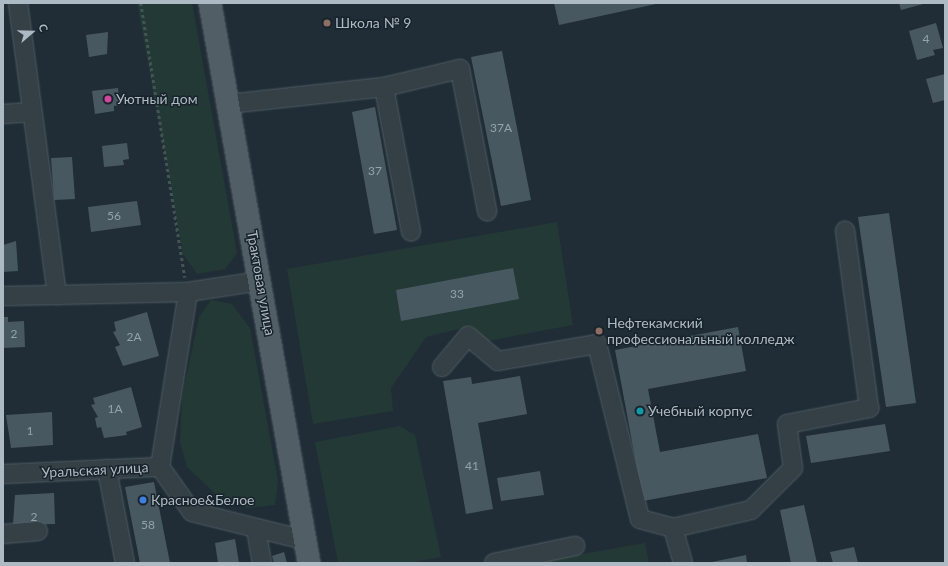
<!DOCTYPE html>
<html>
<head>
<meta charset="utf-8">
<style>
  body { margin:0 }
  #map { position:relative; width:948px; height:566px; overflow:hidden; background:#202d36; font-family:Lato,sans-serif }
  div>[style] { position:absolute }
  .green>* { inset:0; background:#233936 }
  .building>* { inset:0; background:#485861 }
  .path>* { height:2.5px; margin-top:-1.25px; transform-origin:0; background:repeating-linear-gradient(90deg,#425554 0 3px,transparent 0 6px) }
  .roads { filter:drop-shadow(0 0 1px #515c64) drop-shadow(0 0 1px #515c64) }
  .minor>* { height:18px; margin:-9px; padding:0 9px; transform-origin:9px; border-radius:9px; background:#343f46 }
  .major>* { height:22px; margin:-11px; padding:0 11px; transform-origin:11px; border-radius:11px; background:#515e66 }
  .dots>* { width:11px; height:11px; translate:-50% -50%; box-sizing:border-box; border:2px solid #19232b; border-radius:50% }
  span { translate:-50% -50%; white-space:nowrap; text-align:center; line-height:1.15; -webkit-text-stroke:3px #19232b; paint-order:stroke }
  .number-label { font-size:12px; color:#94a2aa }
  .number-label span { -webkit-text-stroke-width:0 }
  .poi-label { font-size:14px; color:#aebac3 }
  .left { translate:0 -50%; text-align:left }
  .street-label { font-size:14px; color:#aebac3 }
  .frame { position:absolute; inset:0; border:4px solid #aebac3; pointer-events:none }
  .north { position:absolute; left:12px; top:12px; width:40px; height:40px; -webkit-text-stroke:3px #19232b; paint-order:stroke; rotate:70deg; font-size:11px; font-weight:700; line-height:16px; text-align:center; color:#aebac3 }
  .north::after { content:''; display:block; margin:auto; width:14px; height:18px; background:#aebac3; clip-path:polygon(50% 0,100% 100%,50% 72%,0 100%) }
</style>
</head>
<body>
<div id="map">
  <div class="green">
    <div style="clip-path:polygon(137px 3px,192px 3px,237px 253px,225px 269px,197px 274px,183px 254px)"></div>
    <div style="clip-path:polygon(557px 222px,573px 325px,487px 341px,471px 326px,426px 337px,391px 388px,393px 411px,313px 424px,287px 269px)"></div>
    <div style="clip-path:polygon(211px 300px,232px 304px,250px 328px,278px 481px,275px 505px,248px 508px,220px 498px,187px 467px,180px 442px,182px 397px,199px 317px)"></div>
    <div style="clip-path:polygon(400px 426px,415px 435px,441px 557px,408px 563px,338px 563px,315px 442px)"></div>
    <div style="clip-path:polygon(645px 543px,649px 563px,531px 563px)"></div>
  </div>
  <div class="building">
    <div style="clip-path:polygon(554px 3px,656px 3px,656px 4px,559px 25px)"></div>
    <div style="clip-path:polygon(899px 3px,927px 3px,901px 10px)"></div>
    <div style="clip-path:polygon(936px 23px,943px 48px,933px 50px,935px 55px,917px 60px,909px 31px)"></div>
    <div style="clip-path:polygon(108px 32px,107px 54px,89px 57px,86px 35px)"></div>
    <div style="clip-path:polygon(502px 51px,531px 200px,501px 206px,471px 57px)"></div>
    <div style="clip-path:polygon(945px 74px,945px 100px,933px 103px,926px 79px)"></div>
    <div style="clip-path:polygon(118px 88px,120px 105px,114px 106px,114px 111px,95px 114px,92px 91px)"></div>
    <div style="clip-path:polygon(375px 107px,397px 230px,374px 234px,352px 112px)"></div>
    <div style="clip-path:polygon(127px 143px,129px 159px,123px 160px,124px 165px,104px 167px,102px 146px)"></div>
    <div style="clip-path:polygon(72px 157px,75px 199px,54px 200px,51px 158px)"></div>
    <div style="clip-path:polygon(137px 201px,141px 225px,91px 232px,88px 207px)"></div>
    <div style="clip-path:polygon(889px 213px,916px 403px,886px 407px,858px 217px)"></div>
    <div style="clip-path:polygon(16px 241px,18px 271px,3px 272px,3px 245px)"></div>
    <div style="clip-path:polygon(513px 268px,519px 299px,401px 321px,396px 290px)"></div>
    <div style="clip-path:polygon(147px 312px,159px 356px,123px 366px,115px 347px,120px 345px,113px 332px,116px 331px,114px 322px)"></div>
    <div style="clip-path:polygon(3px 317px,8px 317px,8px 322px,24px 321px,25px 347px,3px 348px)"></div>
    <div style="clip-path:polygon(738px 327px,746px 371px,648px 389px,660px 452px,758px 434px,767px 478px,643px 501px,615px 350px)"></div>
    <div style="clip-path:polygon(520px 376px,527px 414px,478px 423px,493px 509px,466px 514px,443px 381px,471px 377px,472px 384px)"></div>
    <div style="clip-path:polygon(131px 387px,142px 427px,126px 432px,127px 435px,104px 438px,101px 427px,97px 428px,95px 418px,98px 417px,91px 405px,95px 404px,93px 398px)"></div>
    <div style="clip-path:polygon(52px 412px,53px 445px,11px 448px,6px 415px)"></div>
    <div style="clip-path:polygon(885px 424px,890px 451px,811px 463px,806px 436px)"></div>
    <div style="clip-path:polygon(540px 471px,544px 495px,501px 501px,497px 478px)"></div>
    <div style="clip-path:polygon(154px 482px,170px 563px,140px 563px,125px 487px)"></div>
    <div style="clip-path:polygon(54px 493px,55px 524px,13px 525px,15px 495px)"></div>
    <div style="clip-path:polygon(804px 505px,817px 563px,791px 563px,780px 510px)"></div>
    <div style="clip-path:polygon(235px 539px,239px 563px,218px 563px,215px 543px)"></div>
    <div style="clip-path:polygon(854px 547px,858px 563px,833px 563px,830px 552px)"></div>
    <div style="clip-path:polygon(284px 552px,287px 563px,274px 563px,272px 556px)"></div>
    <div style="clip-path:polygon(746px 555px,747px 563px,712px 563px,712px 562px)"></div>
  </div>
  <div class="path">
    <div style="left:141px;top:3px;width:278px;rotate:80.9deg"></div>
  </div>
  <div class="roads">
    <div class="minor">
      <div style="left:18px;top:3px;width:295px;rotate:82.4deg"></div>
      <div style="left:57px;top:295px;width:131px;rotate:-1.3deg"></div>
      <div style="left:188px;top:292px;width:74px;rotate:-8.6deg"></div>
      <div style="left:384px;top:87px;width:147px;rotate:79.4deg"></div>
      <div style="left:228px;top:104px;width:157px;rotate:-6.2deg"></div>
      <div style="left:384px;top:87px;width:78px;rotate:-13.3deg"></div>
      <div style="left:460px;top:69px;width:145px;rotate:79.2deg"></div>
      <div style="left:3px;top:114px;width:29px;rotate:-4deg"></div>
      <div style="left:3px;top:296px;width:54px;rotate:-1.1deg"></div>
      <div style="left:442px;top:367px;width:40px;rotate:-50deg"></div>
      <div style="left:468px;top:336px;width:39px;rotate:40deg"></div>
      <div style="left:498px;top:361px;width:100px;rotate:-9.7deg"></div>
      <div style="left:597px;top:344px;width:180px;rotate:76.2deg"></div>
      <div style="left:640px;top:519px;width:34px;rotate:15deg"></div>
      <div style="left:673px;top:528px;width:36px;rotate:74deg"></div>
      <div style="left:160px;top:467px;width:177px;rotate:-80.9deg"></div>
      <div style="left:107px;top:469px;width:96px;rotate:79.2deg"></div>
      <div style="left:3px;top:474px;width:157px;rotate:-2.6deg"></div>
      <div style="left:160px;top:467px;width:55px;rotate:54.6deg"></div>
      <div style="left:192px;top:512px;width:115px;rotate:14deg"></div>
      <div style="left:673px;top:528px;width:80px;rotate:-13deg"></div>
      <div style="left:751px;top:510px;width:59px;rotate:-45deg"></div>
      <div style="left:793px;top:468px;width:44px;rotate:-97.8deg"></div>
      <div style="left:787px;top:424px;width:84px;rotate:-11deg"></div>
      <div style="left:869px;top:408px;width:179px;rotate:-97.7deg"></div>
      <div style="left:256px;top:529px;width:35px;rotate:80deg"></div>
      <div style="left:3px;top:534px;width:35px;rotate:-5deg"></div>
      <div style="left:494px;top:563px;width:83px;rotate:-11.9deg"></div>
    </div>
    <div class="major">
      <div style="left:210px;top:3px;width:569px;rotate:79.97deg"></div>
    </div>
  </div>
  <div class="dots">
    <div style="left:327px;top:23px;background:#8d6e63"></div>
    <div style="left:108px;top:99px;background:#d1479c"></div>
    <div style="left:599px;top:331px;background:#8d6e63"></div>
    <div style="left:640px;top:411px;background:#0f9aa8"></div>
    <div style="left:143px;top:500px;background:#3f7fe0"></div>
  </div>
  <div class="number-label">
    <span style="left:926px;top:39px">4</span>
    <span style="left:501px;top:128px">37А</span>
    <span style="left:375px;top:171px">37</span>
    <span style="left:114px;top:216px">56</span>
    <span style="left:457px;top:294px">33</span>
    <span style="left:14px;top:334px">2</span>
    <span style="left:134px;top:337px">2А</span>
    <span style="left:115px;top:409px">1А</span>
    <span style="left:30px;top:431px">1</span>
    <span style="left:472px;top:466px">41</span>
    <span style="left:34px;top:517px">2</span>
    <span style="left:148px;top:525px">58</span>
  </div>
  <div class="poi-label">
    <span class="left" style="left:335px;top:23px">Школа № 9</span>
    <span class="left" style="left:116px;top:99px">Уютный дом</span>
    <span class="left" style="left:607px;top:331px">Нефтекамский<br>профессиональный колледж</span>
    <span class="left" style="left:648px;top:411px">Учебный корпус</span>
    <span class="left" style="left:151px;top:500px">Красное&amp;Белое</span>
  </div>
  <div class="street-label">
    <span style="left:261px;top:283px;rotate:80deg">Трактовая улица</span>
    <span style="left:95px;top:470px;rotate:-3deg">Уральская улица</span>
  </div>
  <div class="frame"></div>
  <div class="north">С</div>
</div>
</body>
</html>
